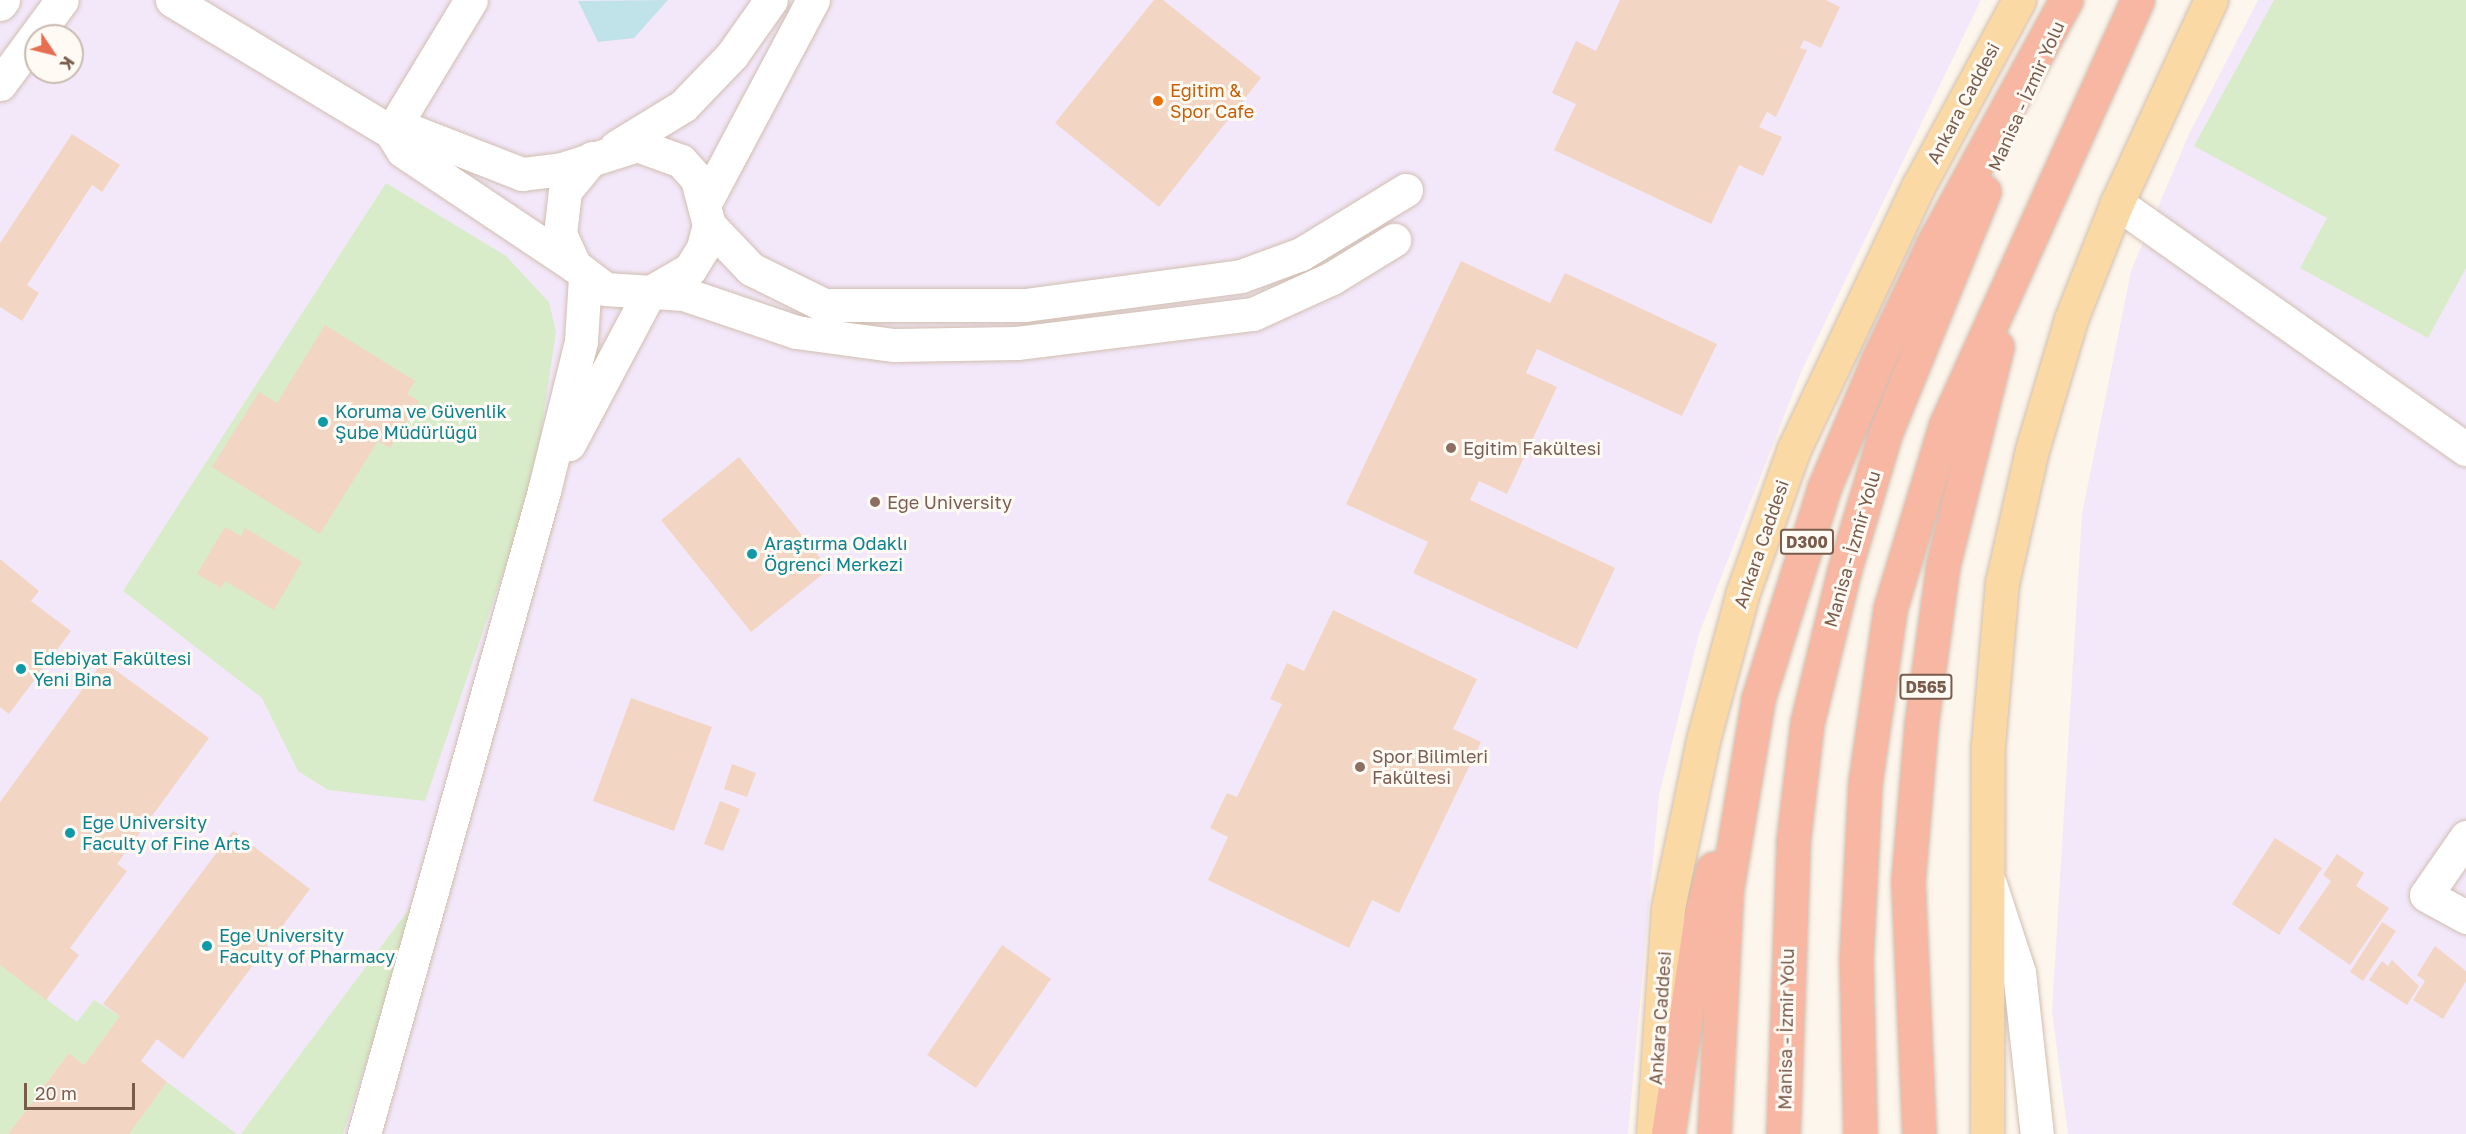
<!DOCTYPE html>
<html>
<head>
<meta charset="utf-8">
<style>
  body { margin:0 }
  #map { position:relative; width:2466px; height:1134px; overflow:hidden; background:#fdf6ec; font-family:"Golos Text",sans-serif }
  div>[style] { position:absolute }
  .education>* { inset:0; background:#f3e8fa }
  .green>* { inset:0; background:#d8ecc9 }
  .water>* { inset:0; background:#bfe3e8 }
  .building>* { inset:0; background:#f3d5c3 }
  .roads { filter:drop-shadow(0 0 2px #d1beb0) drop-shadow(0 0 2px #d1beb0) }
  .minor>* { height:33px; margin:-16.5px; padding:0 16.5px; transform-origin:16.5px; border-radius:16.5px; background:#fff }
  .major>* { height:33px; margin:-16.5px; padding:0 16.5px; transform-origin:16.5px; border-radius:16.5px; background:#fbd9a5 }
  .highway>* { height:33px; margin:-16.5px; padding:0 16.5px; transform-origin:16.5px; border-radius:16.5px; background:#f7b7a3 }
  .dots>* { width:16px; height:16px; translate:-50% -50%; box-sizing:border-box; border:3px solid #fffaf3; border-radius:50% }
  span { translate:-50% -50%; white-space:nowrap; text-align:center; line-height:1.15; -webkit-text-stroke:6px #fffaf3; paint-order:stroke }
  .shield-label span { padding:2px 4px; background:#fffaf3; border:2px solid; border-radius:4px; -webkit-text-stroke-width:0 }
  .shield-label { font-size:16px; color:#7a5c4d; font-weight:700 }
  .food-label { font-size:18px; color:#c56008 }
  .left { translate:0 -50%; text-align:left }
  .street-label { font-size:18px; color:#7a5c4d }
  .culture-label { font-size:18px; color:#0d838f }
  .education-label { font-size:18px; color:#785e54 }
  .north { position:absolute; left:24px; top:24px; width:60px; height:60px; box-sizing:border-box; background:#fffaf3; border:2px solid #cabbb1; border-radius:50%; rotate:125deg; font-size:16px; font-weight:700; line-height:24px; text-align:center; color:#7a5c4d }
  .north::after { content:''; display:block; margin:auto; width:21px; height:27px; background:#e76f51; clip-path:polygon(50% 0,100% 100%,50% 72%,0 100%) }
  .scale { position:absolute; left:24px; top:1083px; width:111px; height:27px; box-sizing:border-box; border:3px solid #7a5c4d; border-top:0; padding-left:8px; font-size:18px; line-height:21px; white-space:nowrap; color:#7a5c4d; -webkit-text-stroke:4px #fffaf3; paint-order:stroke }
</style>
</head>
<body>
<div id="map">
  <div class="education">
    <div style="clip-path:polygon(evenodd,0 0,1981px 0,1802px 370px,1699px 634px,1659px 795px,1628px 1134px,0 1134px,0 0,36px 36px,72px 36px,72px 72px,36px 72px,36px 36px)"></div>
    <div style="clip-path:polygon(2258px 0,2466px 0,2466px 1134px,2068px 1134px,2052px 1011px,2082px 514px,2131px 271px,2189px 134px)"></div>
  </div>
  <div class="green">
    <div style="clip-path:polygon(2274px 0,2466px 0,2466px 268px,2428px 338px,2300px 268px,2327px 218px,2194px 146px)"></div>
    <div style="clip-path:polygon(386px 183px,506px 256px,549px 302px,556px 332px,533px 485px,425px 801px,328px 790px,298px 771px,262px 698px,123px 591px)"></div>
    <div style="clip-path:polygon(421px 893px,343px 1134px,241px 1134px)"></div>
    <div style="clip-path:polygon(0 965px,77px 1022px,94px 1000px,120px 1016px,84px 1065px,69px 1053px,8px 1134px,0 1134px)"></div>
    <div style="clip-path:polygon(167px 1082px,237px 1134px,129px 1134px)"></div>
  </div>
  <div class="water">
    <div style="clip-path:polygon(668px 0,634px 38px,598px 42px,578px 1px)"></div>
  </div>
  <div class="building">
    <div style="clip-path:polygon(1154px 0,1163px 0,1261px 78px,1159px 207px,1055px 123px)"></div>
    <div style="clip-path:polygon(1620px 0,1826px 0,1840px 7px,1821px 48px,1804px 40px,1800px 48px,1807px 50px,1776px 117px,1767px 112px,1759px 127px,1782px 137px,1763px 176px,1739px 165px,1711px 224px,1554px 150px,1576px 104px,1552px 93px,1576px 41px,1596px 51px)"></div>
    <div style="clip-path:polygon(72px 134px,120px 165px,102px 192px,92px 185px,27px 285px,39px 293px,22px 321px,0 307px,0 243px)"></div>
    <div style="clip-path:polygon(1461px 261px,1550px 303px,1565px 273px,1717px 344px,1682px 416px,1537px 349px,1526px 373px,1557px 387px,1507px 494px,1479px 481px,1470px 500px,1615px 568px,1577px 649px,1413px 573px,1428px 542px,1346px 504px)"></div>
    <div style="clip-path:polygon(325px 325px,415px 381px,407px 394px,419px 401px,390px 448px,378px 441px,320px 534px,212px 467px,259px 392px,277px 403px)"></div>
    <div style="clip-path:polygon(739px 457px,829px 569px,751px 632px,661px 520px)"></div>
    <div style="clip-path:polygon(225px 527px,241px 536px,245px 528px,302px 562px,274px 610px,225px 581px,221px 588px,197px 574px)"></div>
    <div style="clip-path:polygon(0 559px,39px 591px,31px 601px,71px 631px,9px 714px,0 707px)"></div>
    <div style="clip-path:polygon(1333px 610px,1477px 679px,1453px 729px,1481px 742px,1399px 913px,1372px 900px,1349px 948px,1208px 880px,1228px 837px,1210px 828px,1227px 793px,1237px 797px,1282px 704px,1270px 699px,1287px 663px,1304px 671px)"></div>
    <div style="clip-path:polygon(103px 661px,209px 738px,117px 864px,127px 871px,70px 948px,79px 955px,46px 1000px,0 965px,0 802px)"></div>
    <div style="clip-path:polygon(631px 698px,712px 727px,674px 831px,593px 801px)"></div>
    <div style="clip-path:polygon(732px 764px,756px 773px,747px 797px,724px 789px)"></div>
    <div style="clip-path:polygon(720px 801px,740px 809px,723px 851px,704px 844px)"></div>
    <div style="clip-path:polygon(233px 831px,310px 889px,183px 1059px,157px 1039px,141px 1061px,167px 1082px,129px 1134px,8px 1134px,69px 1053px,84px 1065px,120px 1016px,103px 1004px)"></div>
    <div style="clip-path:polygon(2275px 838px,2322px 868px,2279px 935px,2232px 904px)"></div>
    <div style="clip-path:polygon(2337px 854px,2364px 873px,2356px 886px,2389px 908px,2350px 965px,2298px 929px,2331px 881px,2323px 875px)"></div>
    <div style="clip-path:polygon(2382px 922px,2396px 931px,2363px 981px,2350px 972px)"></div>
    <div style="clip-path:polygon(1002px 945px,1051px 979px,976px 1088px,927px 1055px)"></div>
    <div style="clip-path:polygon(2435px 946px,2466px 971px,2466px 981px,2443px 1019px,2413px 1000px,2425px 981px,2417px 975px)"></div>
    <div style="clip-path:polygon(2392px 960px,2419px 986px,2407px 1005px,2369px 980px,2382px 961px,2388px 966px)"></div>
  </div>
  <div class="roads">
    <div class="minor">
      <div style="left:172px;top:0;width:256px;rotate:31.1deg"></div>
      <div style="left:391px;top:132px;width:22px;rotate:58deg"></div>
      <div style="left:403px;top:151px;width:207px;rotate:33.8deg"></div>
      <div style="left:0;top:4px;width:5px;rotate:-53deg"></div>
      <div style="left:0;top:84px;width:104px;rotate:-53.6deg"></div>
      <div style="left:391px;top:132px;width:26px;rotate:2deg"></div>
      <div style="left:417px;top:133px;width:113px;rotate:21.3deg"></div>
      <div style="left:522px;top:174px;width:40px;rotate:-7.1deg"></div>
      <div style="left:562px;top:169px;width:79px;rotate:-17.7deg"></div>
      <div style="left:637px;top:145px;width:47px;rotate:20deg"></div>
      <div style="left:681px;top:161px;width:24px;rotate:48deg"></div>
      <div style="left:697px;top:179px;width:48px;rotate:75.4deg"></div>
      <div style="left:709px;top:225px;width:24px;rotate:105deg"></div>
      <div style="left:703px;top:248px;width:25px;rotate:122deg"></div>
      <div style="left:690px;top:269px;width:48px;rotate:149.7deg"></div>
      <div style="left:649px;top:293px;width:171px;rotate:117.9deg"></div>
      <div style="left:391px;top:132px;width:154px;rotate:-58.8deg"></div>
      <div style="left:616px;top:147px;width:79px;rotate:-31.5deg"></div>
      <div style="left:683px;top:106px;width:71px;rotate:-46.1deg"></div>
      <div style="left:732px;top:55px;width:67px;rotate:-54.7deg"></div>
      <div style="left:592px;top:158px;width:43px;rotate:129.3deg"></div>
      <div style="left:565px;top:191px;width:43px;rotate:96.6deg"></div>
      <div style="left:560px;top:234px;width:35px;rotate:65deg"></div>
      <div style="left:575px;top:266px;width:38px;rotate:37deg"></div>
      <div style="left:605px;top:289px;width:79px;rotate:3.6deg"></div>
      <div style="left:684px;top:294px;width:118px;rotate:18.7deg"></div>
      <div style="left:796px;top:332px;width:99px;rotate:7.6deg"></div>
      <div style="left:894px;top:345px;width:123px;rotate:-0.9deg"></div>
      <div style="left:1017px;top:343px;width:238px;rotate:-7deg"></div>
      <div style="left:1253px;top:314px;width:87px;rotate:-24.5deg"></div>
      <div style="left:1332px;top:278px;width:73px;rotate:-31.5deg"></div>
      <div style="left:706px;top:201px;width:228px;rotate:-62deg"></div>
      <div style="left:2117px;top:203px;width:427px;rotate:35.2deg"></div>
      <div style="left:709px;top:225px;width:61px;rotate:46.3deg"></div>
      <div style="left:751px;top:269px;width:81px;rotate:26.3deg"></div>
      <div style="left:824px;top:305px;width:201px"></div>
      <div style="left:1025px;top:305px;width:218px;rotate:-7.6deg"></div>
      <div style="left:1241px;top:276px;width:64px;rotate:-20.1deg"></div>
      <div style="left:1301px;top:254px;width:123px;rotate:-31.4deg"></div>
      <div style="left:2466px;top:837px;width:70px;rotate:124.6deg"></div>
      <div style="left:2426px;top:895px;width:46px;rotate:28.8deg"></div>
      <div style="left:1990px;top:884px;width:93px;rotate:71.8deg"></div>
      <div style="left:2019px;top:972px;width:163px;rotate:83.7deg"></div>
      <div style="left:364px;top:1134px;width:668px;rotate:-74.36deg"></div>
      <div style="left:544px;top:491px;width:154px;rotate:-76.1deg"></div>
      <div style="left:581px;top:341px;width:64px;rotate:-86.4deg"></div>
    </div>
    <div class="major">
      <div style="left:1653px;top:1134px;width:226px;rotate:-86.2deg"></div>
      <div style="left:1668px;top:908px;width:172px;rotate:-78.2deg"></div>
      <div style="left:1703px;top:740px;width:153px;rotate:-74.9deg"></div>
      <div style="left:1743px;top:592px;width:152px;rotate:-70.4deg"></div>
      <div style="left:1794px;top:449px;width:292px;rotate:-64.7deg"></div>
      <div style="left:1919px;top:185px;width:210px;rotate:-61.6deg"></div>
      <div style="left:1987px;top:1134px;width:389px;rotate:-89.9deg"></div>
      <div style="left:1988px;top:745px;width:163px;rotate:-85.1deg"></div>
      <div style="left:2002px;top:583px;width:136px;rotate:-77.3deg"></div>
      <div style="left:2032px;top:450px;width:137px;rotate:-73.4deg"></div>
      <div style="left:2071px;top:319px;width:125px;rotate:-68.4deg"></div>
      <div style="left:2117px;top:203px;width:224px;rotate:-65.2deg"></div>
    </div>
    <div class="highway">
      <div style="left:1668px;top:1134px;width:221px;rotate:-81.4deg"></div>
      <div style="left:1701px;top:915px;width:48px;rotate:-75.4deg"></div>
      <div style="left:1714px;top:1134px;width:241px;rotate:-87.1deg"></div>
      <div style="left:1726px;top:893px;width:197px;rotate:-80.6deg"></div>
      <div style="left:1758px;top:699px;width:221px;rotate:-72.6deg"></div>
      <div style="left:1824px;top:488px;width:139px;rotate:-67.1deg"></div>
      <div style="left:1878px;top:360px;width:128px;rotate:-64.6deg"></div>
      <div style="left:1933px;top:244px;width:278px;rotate:-61.4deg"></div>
      <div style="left:1783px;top:1134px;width:292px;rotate:-88deg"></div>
      <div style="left:1793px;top:842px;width:120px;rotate:-83.3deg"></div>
      <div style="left:1807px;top:723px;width:156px;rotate:-76.3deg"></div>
      <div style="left:1844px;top:571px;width:143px;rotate:-73.3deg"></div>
      <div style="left:1885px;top:434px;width:262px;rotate:-67.8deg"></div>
      <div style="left:1860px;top:1134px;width:175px;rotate:-91.3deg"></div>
      <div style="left:1856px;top:959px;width:176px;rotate:-87.1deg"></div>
      <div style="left:1865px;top:783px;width:176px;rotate:-81.8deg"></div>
      <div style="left:1890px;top:609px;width:193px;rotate:-73.2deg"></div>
      <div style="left:1946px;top:424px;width:465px;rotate:-65.7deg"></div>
      <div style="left:1919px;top:1134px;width:253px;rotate:-92.5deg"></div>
      <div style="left:1908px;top:881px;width:157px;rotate:-85.2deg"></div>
      <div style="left:1921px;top:725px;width:162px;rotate:-82.2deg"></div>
      <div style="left:1943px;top:565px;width:225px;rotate:-76.1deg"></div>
    </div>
  </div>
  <div class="dots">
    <div style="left:1158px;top:101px;background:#e8710a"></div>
    <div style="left:323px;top:422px;background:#0f9aa8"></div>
    <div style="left:1451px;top:448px;background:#8d6e63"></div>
    <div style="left:875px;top:502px;background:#8d6e63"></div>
    <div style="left:752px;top:554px;background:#0f9aa8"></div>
    <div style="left:21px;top:669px;background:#0f9aa8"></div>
    <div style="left:1360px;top:767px;background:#8d6e63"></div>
    <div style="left:70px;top:833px;background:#0f9aa8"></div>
    <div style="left:207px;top:946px;background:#0f9aa8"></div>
  </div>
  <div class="shield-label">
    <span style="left:1807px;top:542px">D300</span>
    <span style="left:1926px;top:687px">D565</span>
  </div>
  <div class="food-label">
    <span class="left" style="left:1170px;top:101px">Eğitim &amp;<br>Spor Cafe</span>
  </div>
  <div class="street-label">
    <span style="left:2026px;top:96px;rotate:-66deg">Manisa - İzmir Yolu</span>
    <span style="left:1963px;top:103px;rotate:-62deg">Ankara Caddesi</span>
    <span style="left:1761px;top:544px;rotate:-71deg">Ankara Caddesi</span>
    <span style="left:1852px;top:549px;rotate:-74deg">Manisa - İzmir Yolu</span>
    <span style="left:1660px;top:1018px;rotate:-86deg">Ankara Caddesi</span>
    <span style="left:1786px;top:1029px;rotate:-89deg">Manisa - İzmir Yolu</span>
  </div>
  <div class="culture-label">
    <span class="left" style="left:335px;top:422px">Koruma ve Güvenlik<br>Şube Müdürlüğü</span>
    <span class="left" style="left:764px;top:554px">Araştırma Odaklı<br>Öğrenci Merkezi</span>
    <span class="left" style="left:33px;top:669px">Edebiyat Fakültesi<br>Yeni Bina</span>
    <span class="left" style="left:82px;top:833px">Ege University<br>Faculty of Fine Arts</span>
    <span class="left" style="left:219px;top:946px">Ege University<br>Faculty of Pharmacy</span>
  </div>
  <div class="education-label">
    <span class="left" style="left:1463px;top:448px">Eğitim Fakültesi</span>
    <span class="left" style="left:887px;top:502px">Ege University</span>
    <span class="left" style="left:1372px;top:767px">Spor Bilimleri<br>Fakültesi</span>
  </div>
  <div class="north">K</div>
  <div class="scale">20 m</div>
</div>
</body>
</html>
